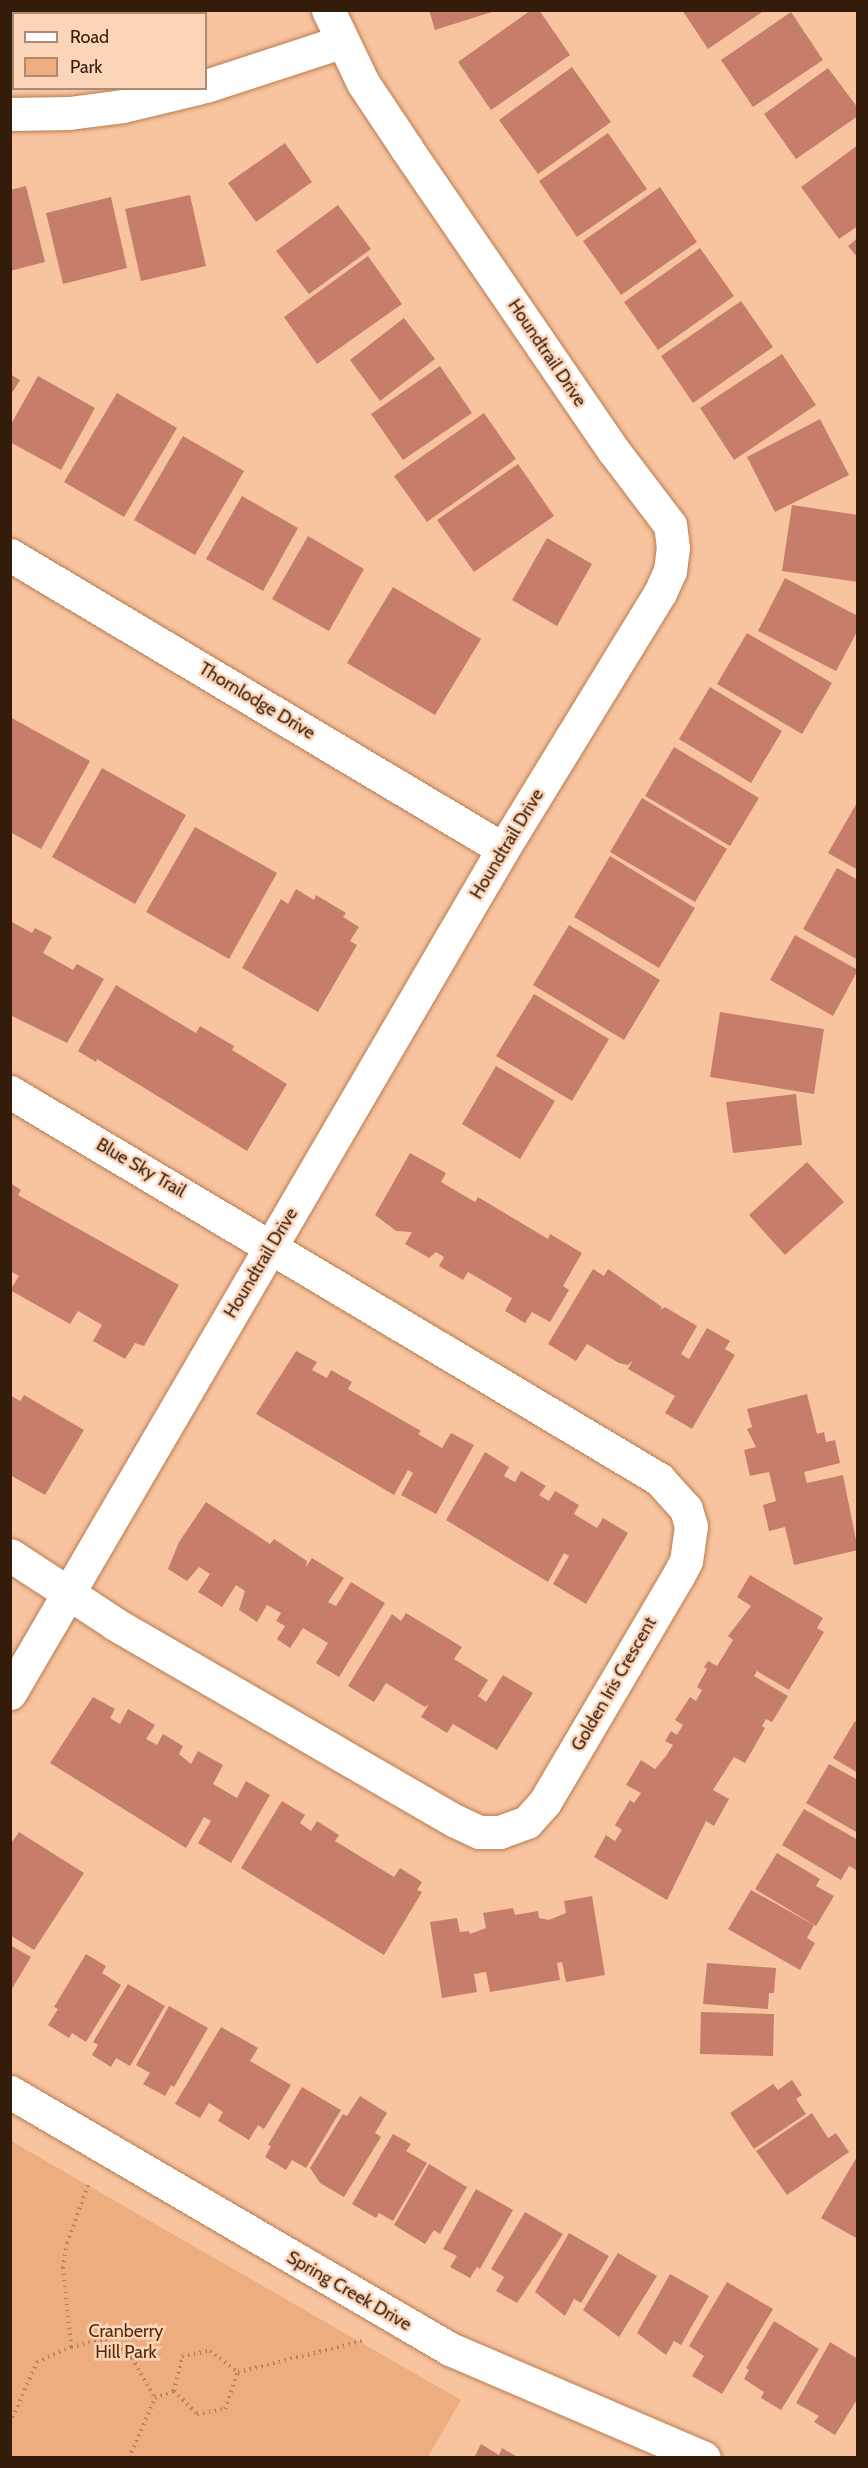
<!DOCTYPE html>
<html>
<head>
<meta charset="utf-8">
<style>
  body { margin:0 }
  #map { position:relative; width:868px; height:2468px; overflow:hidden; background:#f8c4a0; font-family:Cabin,sans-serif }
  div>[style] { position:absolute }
  .green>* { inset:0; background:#edad7f }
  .building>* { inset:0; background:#c67e6a }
  .path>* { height:4px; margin-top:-2px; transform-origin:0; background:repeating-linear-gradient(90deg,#ad8366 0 1.5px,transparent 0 6px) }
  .roads { filter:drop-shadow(0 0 2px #b87d50) drop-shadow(0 0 2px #b87d50) }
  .street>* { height:33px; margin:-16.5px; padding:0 16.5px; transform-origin:16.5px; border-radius:16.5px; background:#fff }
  span { translate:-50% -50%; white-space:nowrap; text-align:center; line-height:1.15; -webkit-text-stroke:5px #fcd5b9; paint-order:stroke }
  .street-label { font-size:18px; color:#341c0a }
  .park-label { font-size:18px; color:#512d0e }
  .frame { position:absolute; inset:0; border:12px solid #341c0a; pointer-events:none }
  .legend { position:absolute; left:12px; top:12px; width:195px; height:78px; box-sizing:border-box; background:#fcd5b9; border:2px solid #ac8b73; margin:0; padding:8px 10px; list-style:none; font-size:18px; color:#341c0a }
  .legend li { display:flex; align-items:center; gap:12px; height:30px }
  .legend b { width:30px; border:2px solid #ac8b73 }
</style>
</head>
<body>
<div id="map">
  <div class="green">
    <div style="clip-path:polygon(11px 2141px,461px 2400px,428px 2457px,11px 2457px)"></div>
  </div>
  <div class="building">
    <div style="clip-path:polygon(18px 10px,75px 10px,75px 14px,18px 14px)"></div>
    <div style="clip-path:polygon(136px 10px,169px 10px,169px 12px,136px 14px)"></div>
    <div style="clip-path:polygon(429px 10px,495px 10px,495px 11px,435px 30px)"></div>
    <div style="clip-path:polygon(531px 10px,539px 10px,570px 55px,491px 110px,458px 62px)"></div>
    <div style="clip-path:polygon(682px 10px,765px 10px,708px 49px)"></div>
    <div style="clip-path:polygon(791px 12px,823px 60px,753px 107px,721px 60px)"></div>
    <div style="clip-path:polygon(572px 67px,611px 122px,538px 174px,499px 120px)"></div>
    <div style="clip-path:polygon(828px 68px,858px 108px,858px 116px,796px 159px,764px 114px)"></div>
    <div style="clip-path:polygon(608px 133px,647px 189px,577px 237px,539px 181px)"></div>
    <div style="clip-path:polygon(285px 143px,312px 182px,256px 222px,228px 183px)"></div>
    <div style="clip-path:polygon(858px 145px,858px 226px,839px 239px,801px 187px)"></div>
    <div style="clip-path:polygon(26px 186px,45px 262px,10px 271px,10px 190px)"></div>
    <div style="clip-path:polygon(660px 187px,697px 242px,621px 295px,583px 241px)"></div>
    <div style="clip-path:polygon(190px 195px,206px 266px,141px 281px,125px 209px)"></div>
    <div style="clip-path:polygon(111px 197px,127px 268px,63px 284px,46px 213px)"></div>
    <div style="clip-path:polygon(338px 205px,371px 249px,309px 294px,276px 251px)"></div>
    <div style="clip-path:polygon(858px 238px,858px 258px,848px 246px)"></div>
    <div style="clip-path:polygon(700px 248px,734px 296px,658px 350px,624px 302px)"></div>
    <div style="clip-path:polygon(368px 256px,402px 304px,317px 364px,284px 317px)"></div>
    <div style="clip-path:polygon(741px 301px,773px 347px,693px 403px,661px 356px)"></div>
    <div style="clip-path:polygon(404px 318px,435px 359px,380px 401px,350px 360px)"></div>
    <div style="clip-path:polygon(782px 354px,816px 405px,734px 460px,700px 408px)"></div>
    <div style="clip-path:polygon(440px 366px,472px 413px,403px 460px,371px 414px)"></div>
    <div style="clip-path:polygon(10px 374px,20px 380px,10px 396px)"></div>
    <div style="clip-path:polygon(38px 376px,95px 408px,61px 470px,10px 442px,10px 426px)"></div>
    <div style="clip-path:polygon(117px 393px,177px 428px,124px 517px,64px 482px)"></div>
    <div style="clip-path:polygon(484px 413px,516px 459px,427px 522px,394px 476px)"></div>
    <div style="clip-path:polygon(820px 419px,849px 475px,775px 512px,747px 457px)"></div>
    <div style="clip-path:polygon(183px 436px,244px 471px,195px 555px,134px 520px)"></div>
    <div style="clip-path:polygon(518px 464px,554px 516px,474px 572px,437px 520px)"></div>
    <div style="clip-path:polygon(242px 496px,298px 528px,263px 591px,206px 559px)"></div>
    <div style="clip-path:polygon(792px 505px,858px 515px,858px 582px,782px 571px)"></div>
    <div style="clip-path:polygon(308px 536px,364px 569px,329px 631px,272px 599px)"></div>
    <div style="clip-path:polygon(547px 538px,592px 564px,557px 626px,512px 600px)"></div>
    <div style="clip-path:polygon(785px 578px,858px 616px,858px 630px,836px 671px,758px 631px)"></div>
    <div style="clip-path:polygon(393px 587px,481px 639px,435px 715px,347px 663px)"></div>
    <div style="clip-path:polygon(747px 633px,832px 683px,802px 734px,717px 684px)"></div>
    <div style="clip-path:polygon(710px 687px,782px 731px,751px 783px,679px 739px)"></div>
    <div style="clip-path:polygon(10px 717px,90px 761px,41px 849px,10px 832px)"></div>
    <div style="clip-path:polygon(674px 747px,759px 798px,730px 846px,645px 796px)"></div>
    <div style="clip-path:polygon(102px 768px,186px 815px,135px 904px,52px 857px)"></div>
    <div style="clip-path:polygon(642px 798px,727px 849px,695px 902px,610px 852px)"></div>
    <div style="clip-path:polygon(858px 801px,858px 870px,828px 853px)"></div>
    <div style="clip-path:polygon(195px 827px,277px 873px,229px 959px,146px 912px)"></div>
    <div style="clip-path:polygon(610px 856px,695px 908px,659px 968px,574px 917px)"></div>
    <div style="clip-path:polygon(837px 868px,858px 880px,858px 960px,803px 929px)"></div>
    <div style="clip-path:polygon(296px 889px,314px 900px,316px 895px,346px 913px,343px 917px,359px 927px,350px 941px,357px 945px,318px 1012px,242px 968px,281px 899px,288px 904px)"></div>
    <div style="clip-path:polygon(10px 921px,32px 933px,35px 928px,52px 937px,43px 953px,73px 970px,77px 964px,104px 979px,67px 1043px,10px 1015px)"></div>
    <div style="clip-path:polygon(569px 925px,660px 980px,624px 1040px,533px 985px)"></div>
    <div style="clip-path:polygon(795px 935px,858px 970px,833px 1016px,770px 980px)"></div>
    <div style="clip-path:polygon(116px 985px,196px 1033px,200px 1026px,234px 1046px,232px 1050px,287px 1084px,247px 1151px,97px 1059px,96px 1062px,78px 1051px)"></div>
    <div style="clip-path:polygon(534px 994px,609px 1039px,572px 1101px,496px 1056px)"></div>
    <div style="clip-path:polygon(720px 1012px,824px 1029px,814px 1094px,710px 1077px)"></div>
    <div style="clip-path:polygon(496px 1066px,555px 1101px,520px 1159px,462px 1124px)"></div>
    <div style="clip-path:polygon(796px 1094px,802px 1145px,733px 1153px,726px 1102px)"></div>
    <div style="clip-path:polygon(410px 1153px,446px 1173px,441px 1182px,475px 1202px,478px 1197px,548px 1239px,550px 1234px,582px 1253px,563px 1286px,569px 1290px,550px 1322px,532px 1312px,525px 1323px,505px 1311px,512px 1298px,468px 1272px,463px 1280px,439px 1266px,444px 1257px,436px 1252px,429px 1258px,405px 1244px,412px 1232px,396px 1231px,375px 1215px)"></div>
    <div style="clip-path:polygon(807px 1162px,844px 1202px,785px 1255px,749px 1215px)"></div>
    <div style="clip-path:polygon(10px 1183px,21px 1190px,18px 1195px,179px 1285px,144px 1346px,135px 1343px,125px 1359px,93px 1341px,102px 1325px,78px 1311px,70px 1324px,10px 1290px,19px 1276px,10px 1271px)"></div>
    <div style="clip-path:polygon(593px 1269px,604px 1276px,608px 1269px,662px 1307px,660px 1310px,665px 1307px,697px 1326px,681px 1354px,689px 1359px,707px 1328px,730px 1341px,725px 1349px,735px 1355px,692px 1429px,665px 1413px,675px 1396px,628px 1369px,633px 1360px,628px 1365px,619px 1363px,587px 1344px,576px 1361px,548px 1344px)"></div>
    <div style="clip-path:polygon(296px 1351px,317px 1362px,312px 1370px,327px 1378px,331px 1370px,352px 1382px,348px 1389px,421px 1431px,418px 1434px,442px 1448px,451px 1433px,474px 1445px,436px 1514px,401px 1495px,413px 1473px,408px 1470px,394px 1495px,256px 1414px)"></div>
    <div style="clip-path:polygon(807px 1394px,817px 1434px,824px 1432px,826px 1442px,835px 1440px,840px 1463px,804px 1472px,807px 1483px,843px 1475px,858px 1550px,794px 1565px,785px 1527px,769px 1531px,763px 1505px,776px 1501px,769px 1472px,750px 1476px,744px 1450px,756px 1447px,747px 1429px,752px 1427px,747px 1409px)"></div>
    <div style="clip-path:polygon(10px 1395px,20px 1401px,24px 1395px,84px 1430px,45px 1495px,10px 1475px)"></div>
    <div style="clip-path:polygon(485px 1452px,509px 1467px,504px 1476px,515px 1482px,521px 1471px,546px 1486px,539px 1495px,549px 1501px,555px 1491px,579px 1505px,574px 1514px,597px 1528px,603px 1518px,628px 1533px,586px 1604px,553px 1584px,569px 1556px,564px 1553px,548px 1582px,446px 1520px)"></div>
    <div style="clip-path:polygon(206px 1502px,270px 1544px,274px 1539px,307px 1561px,306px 1567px,312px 1558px,344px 1578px,328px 1602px,336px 1606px,351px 1582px,385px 1603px,339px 1677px,316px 1663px,328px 1643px,303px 1628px,290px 1648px,277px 1639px,285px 1626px,276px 1621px,281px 1613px,267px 1605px,257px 1622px,239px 1610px,245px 1591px,236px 1585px,222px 1607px,198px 1592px,210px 1574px,199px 1567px,187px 1581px,168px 1569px,179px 1542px)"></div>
    <div style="clip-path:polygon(750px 1575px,823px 1618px,817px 1628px,824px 1632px,789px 1690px,757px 1671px,754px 1676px,788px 1696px,772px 1722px,766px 1719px,762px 1726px,765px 1728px,745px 1763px,734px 1757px,713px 1790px,729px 1799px,714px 1826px,706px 1821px,667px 1900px,594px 1857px,606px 1835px,615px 1841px,622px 1830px,615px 1825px,630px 1800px,634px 1803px,641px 1793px,626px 1785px,641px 1760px,655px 1769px,666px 1756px,673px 1745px,665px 1741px,671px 1731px,677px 1735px,683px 1725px,675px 1720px,690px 1697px,696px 1701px,702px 1690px,697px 1687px,707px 1669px,704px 1667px,708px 1661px,717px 1666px,733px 1640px,728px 1636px,751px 1606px,737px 1597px)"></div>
    <div style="clip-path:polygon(406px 1613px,462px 1647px,454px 1659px,488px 1680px,478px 1696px,486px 1702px,503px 1675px,533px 1693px,497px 1750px,453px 1724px,447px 1733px,421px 1717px,429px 1704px,425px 1707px,386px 1683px,374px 1702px,348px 1686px,392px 1614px,401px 1621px)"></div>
    <div style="clip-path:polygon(93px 1697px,115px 1709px,110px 1718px,120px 1724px,128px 1709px,155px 1725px,146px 1739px,157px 1745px,163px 1734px,183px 1746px,179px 1754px,191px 1764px,198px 1751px,223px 1765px,213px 1784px,237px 1798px,246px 1781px,270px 1795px,231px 1863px,198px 1843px,211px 1821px,204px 1817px,186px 1848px,50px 1763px)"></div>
    <div style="clip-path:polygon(855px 1721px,858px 1723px,858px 1773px,833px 1758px)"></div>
    <div style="clip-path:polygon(829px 1764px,858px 1780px,858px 1833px,806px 1803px)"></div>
    <div style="clip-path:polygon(282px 1801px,305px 1815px,300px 1823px,311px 1831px,317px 1821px,339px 1835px,335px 1841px,394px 1877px,400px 1868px,422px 1882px,417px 1890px,422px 1892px,384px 1955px,241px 1868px)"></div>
    <div style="clip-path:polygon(804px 1809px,858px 1840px,858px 1871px,849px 1866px,841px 1880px,782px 1845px)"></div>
    <div style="clip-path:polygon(19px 1832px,84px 1873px,34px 1950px,10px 1935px,10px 1845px)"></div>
    <div style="clip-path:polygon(777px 1853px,820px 1879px,816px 1886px,834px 1896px,816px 1926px,755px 1889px)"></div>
    <div style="clip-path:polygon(751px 1890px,814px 1925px,807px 1938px,815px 1943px,800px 1970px,728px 1929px)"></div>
    <div style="clip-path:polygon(592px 1896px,605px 1975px,566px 1982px,562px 1962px,557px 1963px,560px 1980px,490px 1992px,486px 1972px,474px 1974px,477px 1992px,442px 1998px,430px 1922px,457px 1918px,460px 1932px,469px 1931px,470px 1934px,486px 1928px,483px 1913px,513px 1908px,515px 1915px,538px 1911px,539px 1918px,549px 1920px,566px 1913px,564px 1901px)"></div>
    <div style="clip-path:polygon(10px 1945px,31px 1957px,10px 1992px)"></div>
    <div style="clip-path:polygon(86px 1954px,106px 1966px,102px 1973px,121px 1985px,86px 2042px,72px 2033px,69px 2038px,48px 2025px,58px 2009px,54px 2007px)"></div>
    <div style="clip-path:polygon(707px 1963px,776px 1968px,774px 1993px,769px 1993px,768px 2009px,703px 2004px)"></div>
    <div style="clip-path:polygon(128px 1984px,165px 2006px,130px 2066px,116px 2058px,111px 2067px,92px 2055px,98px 2045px,93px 2042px)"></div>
    <div style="clip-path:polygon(169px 2006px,208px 2028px,174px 2087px,171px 2085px,165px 2096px,143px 2084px,150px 2073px,136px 2065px)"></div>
    <div style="clip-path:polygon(701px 2012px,774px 2014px,773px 2056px,700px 2054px)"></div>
    <div style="clip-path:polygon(221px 2027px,258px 2048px,250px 2061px,291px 2085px,264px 2129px,258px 2125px,249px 2140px,218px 2121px,223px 2112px,209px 2103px,200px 2118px,175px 2104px)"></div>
    <div style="clip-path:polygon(792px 2080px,802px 2095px,796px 2099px,806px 2114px,754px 2149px,730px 2113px,773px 2084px,778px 2090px)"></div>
    <div style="clip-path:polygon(302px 2087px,341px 2110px,306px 2168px,292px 2160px,286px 2170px,265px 2157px,271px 2146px,268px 2145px)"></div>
    <div style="clip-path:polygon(360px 2096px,387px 2113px,375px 2133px,381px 2137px,344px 2197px,320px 2183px,310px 2168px,343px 2114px,347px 2116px)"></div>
    <div style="clip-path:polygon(812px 2113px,828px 2138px,836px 2133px,849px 2152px,787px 2195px,756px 2151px)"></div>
    <div style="clip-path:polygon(393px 2134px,411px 2144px,406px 2151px,427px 2163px,393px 2221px,379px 2213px,376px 2218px,352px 2204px)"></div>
    <div style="clip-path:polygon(858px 2155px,858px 2239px,821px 2218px)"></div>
    <div style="clip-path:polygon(429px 2164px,467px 2187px,440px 2234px,434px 2230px,425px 2244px,394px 2225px)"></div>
    <div style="clip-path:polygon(476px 2189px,513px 2210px,480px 2269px,477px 2267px,470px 2278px,450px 2267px,457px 2256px,443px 2249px)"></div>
    <div style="clip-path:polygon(525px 2212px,563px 2234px,517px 2303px,496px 2291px,504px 2277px,491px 2269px)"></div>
    <div style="clip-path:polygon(569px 2233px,609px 2256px,581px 2303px,574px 2299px,565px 2316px,535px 2292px)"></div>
    <div style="clip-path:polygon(618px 2253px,657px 2276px,619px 2337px,583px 2310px)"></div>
    <div style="clip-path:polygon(670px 2274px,709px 2296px,681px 2345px,674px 2341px,666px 2355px,637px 2333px)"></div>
    <div style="clip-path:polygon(727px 2282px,773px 2309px,722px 2394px,692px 2376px,704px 2356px,689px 2346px)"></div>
    <div style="clip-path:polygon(774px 2321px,819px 2349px,781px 2410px,761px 2398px,764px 2392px,744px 2379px,749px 2370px,746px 2368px)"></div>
    <div style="clip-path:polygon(830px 2342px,858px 2359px,858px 2398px,835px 2435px,814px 2422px,819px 2416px,796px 2403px)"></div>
    <div style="clip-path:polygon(481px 2444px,499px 2455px,502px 2448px,519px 2458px,474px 2458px)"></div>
  </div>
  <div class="path">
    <div style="left:71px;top:2347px;width:36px;rotate:-13deg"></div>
    <div style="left:106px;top:2339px;width:32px;rotate:36deg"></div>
    <div style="left:132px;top:2358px;width:46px;rotate:60.1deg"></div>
    <div style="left:155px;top:2398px;width:20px;rotate:-20deg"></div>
    <div style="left:174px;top:2391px;width:36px;rotate:-77deg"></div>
    <div style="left:182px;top:2356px;width:28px;rotate:-10deg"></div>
    <div style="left:210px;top:2351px;width:35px;rotate:37deg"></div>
    <div style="left:238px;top:2372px;width:128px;rotate:-14deg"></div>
    <div style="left:174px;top:2391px;width:33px;rotate:45deg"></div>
    <div style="left:197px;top:2414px;width:28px;rotate:-10deg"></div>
    <div style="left:225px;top:2409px;width:39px;rotate:-71deg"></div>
    <div style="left:10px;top:2423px;width:67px;rotate:-66.1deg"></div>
    <div style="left:37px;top:2362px;width:37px;rotate:-24deg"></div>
    <div style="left:71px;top:2347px;width:79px;rotate:-95.8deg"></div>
    <div style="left:63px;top:2268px;width:25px;rotate:-81deg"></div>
    <div style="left:67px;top:2243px;width:64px;rotate:-69.9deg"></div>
    <div style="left:129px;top:2458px;width:65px;rotate:-66.6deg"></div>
  </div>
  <div class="roads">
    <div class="street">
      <div style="left:206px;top:86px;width:142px;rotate:-18.1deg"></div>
      <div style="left:10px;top:114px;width:59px;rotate:-1deg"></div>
      <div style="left:69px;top:113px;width:54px;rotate:-7.4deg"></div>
      <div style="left:123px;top:106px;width:77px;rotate:-13.5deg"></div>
      <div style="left:10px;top:555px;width:574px;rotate:30.81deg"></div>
      <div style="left:10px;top:1092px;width:756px;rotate:30.81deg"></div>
      <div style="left:659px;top:1479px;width:40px;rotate:48deg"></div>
      <div style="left:686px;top:1509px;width:18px;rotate:74deg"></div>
      <div style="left:691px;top:1526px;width:35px;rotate:98deg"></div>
      <div style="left:686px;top:1561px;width:17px;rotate:118deg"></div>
      <div style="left:678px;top:1576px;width:262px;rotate:120.5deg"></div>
      <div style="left:545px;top:1802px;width:27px;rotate:132deg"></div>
      <div style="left:527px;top:1822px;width:29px;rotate:160deg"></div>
      <div style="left:500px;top:1832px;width:21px;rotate:180deg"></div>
      <div style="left:479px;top:1832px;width:26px;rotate:-155deg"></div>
      <div style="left:455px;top:1821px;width:394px;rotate:-149.9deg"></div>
      <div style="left:114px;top:1623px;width:124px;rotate:-146.8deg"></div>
      <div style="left:10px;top:1693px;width:977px;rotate:-59.71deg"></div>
      <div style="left:503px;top:849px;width:300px;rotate:-58.5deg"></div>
      <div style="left:660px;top:593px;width:24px;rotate:-66deg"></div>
      <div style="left:670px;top:571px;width:23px;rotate:-83deg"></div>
      <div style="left:673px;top:548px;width:23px;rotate:-97deg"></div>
      <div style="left:670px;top:525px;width:94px;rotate:-127.2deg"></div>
      <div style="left:613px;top:450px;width:365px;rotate:-124.4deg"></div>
      <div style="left:407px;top:149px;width:79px;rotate:-123.7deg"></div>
      <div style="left:363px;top:83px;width:81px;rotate:-115.6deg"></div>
      <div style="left:10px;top:2092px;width:510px;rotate:30.29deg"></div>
      <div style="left:450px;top:2349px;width:276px;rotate:23.2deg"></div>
    </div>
  </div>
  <div class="street-label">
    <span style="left:547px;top:353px;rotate:56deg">Houndtrail Drive</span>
    <span style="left:257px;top:701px;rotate:31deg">Thornlodge Drive</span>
    <span style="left:507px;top:844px;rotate:-59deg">Houndtrail Drive</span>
    <span style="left:141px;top:1168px;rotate:30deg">Blue Sky Trail</span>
    <span style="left:261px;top:1263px;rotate:-59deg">Houndtrail Drive</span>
    <span style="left:614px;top:1684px;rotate:-60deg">Golden Iris Crescent</span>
    <span style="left:349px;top:2291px;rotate:30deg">Spring Creek Drive</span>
  </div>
  <div class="park-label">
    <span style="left:126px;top:2342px">Cranberry<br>Hill Park</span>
  </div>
  <div class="frame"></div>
  <ul class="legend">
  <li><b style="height:8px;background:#fff"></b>Road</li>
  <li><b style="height:16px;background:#edad7f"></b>Park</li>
  </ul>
</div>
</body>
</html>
